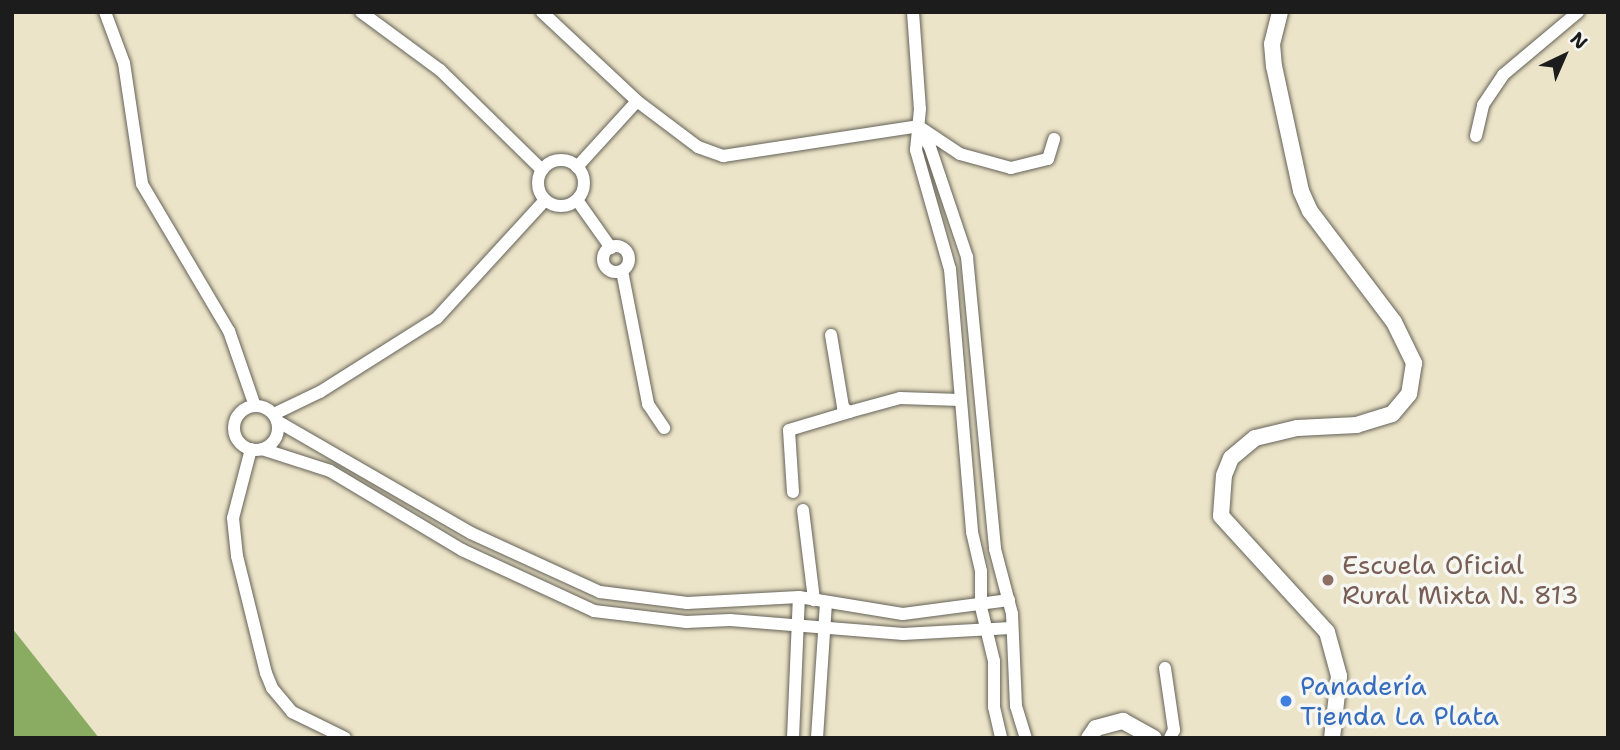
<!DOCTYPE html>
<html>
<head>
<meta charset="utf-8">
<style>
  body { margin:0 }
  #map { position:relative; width:1620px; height:750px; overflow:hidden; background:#ece4c8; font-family:"Shantell Sans",sans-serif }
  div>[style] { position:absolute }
  .forest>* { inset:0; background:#89ac62 }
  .roads { filter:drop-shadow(0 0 2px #656258) drop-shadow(0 0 2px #656258) }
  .street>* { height:12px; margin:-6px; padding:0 6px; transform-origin:6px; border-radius:6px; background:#fff }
  .street>.ring { margin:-6px; padding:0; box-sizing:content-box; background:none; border:12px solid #fff; border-radius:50% }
  .secondary>* { height:16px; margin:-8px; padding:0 8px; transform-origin:8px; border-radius:8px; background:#fff }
  .dots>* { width:19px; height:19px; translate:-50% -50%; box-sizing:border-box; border:4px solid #f6f6f2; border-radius:50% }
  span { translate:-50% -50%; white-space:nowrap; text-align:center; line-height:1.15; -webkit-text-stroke:7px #f6f6f2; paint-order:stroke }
  .education-label { font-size:26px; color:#785e54 }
  .left { translate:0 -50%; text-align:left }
  .shop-label { font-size:26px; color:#366cbe }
  .frame { position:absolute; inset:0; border:14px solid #1c1c1c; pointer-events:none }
  .north { position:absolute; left:1529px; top:21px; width:70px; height:70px; -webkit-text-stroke:5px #f6f6f2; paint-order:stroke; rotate:44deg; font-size:19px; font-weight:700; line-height:28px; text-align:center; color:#1c1c1c }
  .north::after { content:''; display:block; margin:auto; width:24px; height:32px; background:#1c1c1c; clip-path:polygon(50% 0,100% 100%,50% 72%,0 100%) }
</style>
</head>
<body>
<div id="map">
  <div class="forest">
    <div style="clip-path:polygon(12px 628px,99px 738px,12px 738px)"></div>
  </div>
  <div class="roads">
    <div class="street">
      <div style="left:105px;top:12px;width:54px;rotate:69.6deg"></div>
      <div style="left:124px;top:63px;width:122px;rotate:81.5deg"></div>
      <div style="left:142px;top:184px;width:171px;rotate:59.4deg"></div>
      <div style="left:229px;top:331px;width:79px;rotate:70.9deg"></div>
      <div style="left:361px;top:12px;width:98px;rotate:36.3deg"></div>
      <div style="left:440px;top:70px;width:143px;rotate:44.4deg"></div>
      <div style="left:542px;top:12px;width:130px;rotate:43.1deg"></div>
      <div style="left:637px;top:101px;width:76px;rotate:37deg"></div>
      <div style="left:698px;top:147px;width:27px;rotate:20deg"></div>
      <div style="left:723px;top:156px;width:197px;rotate:-8.7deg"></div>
      <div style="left:918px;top:126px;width:50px;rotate:33.7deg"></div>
      <div style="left:960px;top:154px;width:53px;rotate:15.4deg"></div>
      <div style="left:1011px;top:168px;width:38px;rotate:-14deg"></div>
      <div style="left:1048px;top:159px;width:21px;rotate:-73deg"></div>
      <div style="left:913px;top:12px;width:97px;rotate:85.9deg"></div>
      <div style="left:920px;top:109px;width:41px;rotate:95.6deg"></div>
      <div style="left:916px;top:150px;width:124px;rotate:74.1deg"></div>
      <div style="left:950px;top:269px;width:264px;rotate:85.2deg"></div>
      <div style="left:972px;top:532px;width:40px;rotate:77deg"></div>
      <div style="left:981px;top:571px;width:36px;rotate:90deg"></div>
      <div style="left:981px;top:607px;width:56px;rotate:76.5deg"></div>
      <div style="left:994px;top:661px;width:46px;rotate:90deg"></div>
      <div style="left:994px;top:707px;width:32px;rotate:77deg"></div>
      <div style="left:918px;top:127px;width:23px;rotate:59deg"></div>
      <div style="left:930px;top:147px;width:116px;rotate:71.4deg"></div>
      <div style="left:967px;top:257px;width:293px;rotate:84.5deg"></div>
      <div style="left:995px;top:549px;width:67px;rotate:75.3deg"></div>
      <div style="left:1012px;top:614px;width:92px;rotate:87.5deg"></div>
      <div style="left:1016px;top:706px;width:34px;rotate:73deg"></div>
      <div style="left:1476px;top:136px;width:32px;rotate:-77deg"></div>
      <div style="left:1483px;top:105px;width:36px;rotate:-56deg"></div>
      <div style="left:1503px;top:75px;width:98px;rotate:-40deg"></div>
      <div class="ring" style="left:538px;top:160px;width:34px;height:34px"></div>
      <div style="left:577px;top:167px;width:89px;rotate:-47.7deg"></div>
      <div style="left:577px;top:200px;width:59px;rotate:54.7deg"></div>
      <div class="ring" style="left:603px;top:246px;width:14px;height:14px"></div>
      <div style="left:622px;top:271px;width:136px;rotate:78.9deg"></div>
      <div style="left:648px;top:404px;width:29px;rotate:56deg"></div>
      <div style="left:831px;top:335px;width:73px;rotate:80.5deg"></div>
      <div style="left:843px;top:407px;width:8px;rotate:40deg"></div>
      <div style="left:849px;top:412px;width:53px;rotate:-15.4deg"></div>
      <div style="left:900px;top:398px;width:60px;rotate:1.9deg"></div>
      <div class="ring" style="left:234px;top:406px;width:32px;height:32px"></div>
      <div style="left:274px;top:414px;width:51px;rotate:-25.6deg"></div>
      <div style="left:320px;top:392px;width:138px;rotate:-32.3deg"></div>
      <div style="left:437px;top:318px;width:160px;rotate:-47.5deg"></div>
      <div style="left:277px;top:421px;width:224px;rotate:30deg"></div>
      <div style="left:471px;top:533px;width:142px;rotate:24.6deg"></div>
      <div style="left:600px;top:592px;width:88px;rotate:7.2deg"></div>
      <div style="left:687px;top:603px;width:112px;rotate:-3.1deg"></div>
      <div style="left:799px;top:597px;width:105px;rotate:9.3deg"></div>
      <div style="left:903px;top:614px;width:107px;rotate:-7.5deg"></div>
      <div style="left:251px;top:449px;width:71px;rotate:104.6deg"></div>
      <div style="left:233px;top:518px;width:38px;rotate:84deg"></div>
      <div style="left:237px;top:556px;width:121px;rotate:76.1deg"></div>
      <div style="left:266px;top:673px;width:16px;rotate:68deg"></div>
      <div style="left:272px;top:688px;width:31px;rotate:50deg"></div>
      <div style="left:292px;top:712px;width:59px;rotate:26.1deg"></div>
      <div style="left:262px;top:449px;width:71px;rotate:17.9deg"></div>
      <div style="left:330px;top:471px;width:154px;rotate:30.9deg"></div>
      <div style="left:462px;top:550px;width:145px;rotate:24.8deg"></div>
      <div style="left:594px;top:611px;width:93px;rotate:6.8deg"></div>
      <div style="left:686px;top:622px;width:44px;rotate:-2.6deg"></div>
      <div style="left:730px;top:620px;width:174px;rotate:4.6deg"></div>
      <div style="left:903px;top:634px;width:108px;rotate:-3.2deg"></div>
      <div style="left:793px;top:492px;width:62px;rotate:-93.7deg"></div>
      <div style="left:789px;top:430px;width:63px;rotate:-16.7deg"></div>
      <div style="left:803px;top:510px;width:91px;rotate:83deg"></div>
      <div style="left:1165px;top:668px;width:63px;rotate:81.7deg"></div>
      <div style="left:1174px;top:730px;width:9px;rotate:117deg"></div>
      <div style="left:793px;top:738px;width:141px;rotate:-87.6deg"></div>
      <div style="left:817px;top:738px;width:135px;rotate:-86.2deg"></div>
    </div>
    <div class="secondary">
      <div style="left:1280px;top:12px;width:33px;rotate:104deg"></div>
      <div style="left:1272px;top:44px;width:22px;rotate:85deg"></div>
      <div style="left:1274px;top:66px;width:128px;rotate:77.8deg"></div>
      <div style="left:1301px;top:191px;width:22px;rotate:66deg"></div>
      <div style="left:1310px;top:211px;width:139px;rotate:52.9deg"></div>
      <div style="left:1394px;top:322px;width:46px;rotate:64deg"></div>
      <div style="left:1414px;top:363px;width:31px;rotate:99deg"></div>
      <div style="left:1409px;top:394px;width:26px;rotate:130deg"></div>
      <div style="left:1392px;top:414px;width:37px;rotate:163deg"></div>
      <div style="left:1357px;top:425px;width:60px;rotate:177.1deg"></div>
      <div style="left:1297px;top:428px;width:43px;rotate:166.6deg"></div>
      <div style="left:1255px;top:438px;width:31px;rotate:140deg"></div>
      <div style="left:1231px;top:458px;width:18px;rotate:112deg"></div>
      <div style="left:1224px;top:475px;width:41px;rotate:94.2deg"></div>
      <div style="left:1221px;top:516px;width:157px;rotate:47.6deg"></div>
      <div style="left:1327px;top:632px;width:46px;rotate:74.7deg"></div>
      <div style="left:1339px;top:676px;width:62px;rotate:96.4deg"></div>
      <div style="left:1089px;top:738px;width:12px;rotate:-55deg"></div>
      <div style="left:1096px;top:728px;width:28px;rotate:-15deg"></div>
      <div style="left:1123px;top:721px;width:35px;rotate:29deg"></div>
    </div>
  </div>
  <div class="dots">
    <div style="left:1328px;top:580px;background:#8d6e63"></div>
    <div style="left:1286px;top:701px;background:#3f7fe0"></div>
  </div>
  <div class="education-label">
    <span class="left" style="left:1342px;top:580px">Escuela Oficial<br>Rural Mixta N. 813</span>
  </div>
  <div class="shop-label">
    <span class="left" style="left:1300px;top:701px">Panadería<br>Tienda La Plata</span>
  </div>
  <div class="frame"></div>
  <div class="north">N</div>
</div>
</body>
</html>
